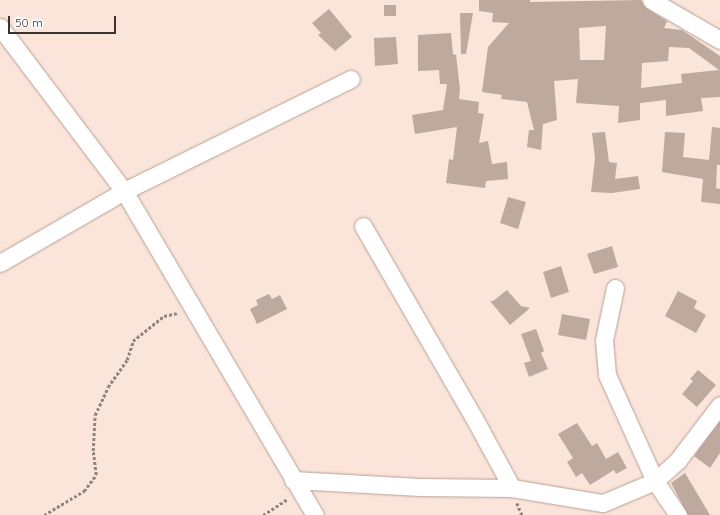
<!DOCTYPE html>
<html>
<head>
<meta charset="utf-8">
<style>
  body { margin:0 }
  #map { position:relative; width:720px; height:515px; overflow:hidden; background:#fbe4d9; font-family:Quicksand,sans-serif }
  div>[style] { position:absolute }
  .building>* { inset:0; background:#bea99e }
  .path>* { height:2.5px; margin-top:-1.25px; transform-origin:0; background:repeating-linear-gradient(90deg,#93847d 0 3px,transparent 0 5px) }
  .roads { filter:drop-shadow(0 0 1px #b7a197) drop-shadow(0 0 1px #b7a197) }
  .minor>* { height:17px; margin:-8.5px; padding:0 8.5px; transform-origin:8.5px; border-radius:8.5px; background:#fff }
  span { translate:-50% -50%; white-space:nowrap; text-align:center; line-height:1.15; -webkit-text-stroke:4px #fff; paint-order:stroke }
  .scale { position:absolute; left:8px; top:16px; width:108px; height:18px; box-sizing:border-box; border:2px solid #3a322d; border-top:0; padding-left:5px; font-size:12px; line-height:14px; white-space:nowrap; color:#3a322d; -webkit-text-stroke:3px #fff; paint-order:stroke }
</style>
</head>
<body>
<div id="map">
  <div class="building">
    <div style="clip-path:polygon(evenodd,479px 0,530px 0,530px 2px,641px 0,646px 8px,667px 21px,664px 28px,682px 30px,720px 56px,720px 97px,701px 98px,703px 111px,666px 116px,666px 100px,640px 103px,640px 120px,618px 123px,619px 106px,576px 103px,578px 79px,554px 81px,557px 120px,543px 124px,541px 150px,527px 147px,529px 130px,534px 130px,527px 102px,501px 99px,502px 95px,482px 92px,488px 47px,509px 23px,492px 22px,493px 13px,479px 11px,479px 0,606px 26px,604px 60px,580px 60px,579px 28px,606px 26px,479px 0,669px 47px,689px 48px,719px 70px,681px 74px,682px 83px,641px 88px,642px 63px,668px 61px,669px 47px)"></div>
    <div style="clip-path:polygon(384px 5px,396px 5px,396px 16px,384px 16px)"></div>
    <div style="clip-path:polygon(329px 9px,352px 37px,335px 51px,318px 35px,321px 33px,312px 23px)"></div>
    <div style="clip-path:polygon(460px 13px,473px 13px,466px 54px,461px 54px)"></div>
    <div style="clip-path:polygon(451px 33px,453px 54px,456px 55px,460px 89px,459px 99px,479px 102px,478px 113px,484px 114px,479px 143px,488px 141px,492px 164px,507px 162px,508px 179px,486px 181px,485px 188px,446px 183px,449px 159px,453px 160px,457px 127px,415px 134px,412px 115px,443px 110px,447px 84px,440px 84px,439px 70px,418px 71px,418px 35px)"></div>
    <div style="clip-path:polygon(396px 37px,398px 64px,375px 66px,374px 38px)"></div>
    <div style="clip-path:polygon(712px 127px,720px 128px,720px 165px,717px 165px,716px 188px,720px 189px,720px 204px,701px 202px,703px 179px,662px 172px,665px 132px,685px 133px,683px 157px,709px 160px)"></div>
    <div style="clip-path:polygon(605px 132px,609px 162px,617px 163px,615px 179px,638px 176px,640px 189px,612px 193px,591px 192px,595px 158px,592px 133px)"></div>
    <div style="clip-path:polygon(508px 197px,526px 202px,518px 229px,500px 223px)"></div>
    <div style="clip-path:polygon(612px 246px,618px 267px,594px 274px,587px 254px)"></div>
    <div style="clip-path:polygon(561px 266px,569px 292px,551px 298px,543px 272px)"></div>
    <div style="clip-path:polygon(507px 290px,521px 306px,530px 308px,510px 325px,490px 301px,493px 301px)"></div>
    <div style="clip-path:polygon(678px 291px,697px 301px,694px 308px,706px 315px,696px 333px,665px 316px)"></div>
    <div style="clip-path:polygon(269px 294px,272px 299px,280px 295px,287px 309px,257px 324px,250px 309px,258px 305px,256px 300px)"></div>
    <div style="clip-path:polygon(562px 314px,590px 319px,586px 340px,558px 335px)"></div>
    <div style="clip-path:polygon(536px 329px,544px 351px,541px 353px,548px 369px,529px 377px,524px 363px,531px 361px,521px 334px)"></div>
    <div style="clip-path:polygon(698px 370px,716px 385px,697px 407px,682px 394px,693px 381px,690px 379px)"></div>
    <div style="clip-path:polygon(720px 421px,720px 453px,710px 468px,694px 456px)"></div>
    <div style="clip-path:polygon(577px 423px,592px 446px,597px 443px,606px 459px,618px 452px,627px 468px,616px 474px,614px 470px,590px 485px,582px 473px,576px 477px,567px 462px,573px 458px,558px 434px)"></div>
    <div style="clip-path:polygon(685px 473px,710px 515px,688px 515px,671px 483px)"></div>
  </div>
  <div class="path">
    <div style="left:517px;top:503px;width:13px;rotate:67deg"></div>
    <div style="left:44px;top:515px;width:47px;rotate:-31deg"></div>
    <div style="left:84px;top:491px;width:20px;rotate:-53deg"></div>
    <div style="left:96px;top:475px;width:24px;rotate:-97deg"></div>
    <div style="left:93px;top:451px;width:36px;rotate:-87deg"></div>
    <div style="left:95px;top:415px;width:31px;rotate:-65deg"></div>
    <div style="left:108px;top:387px;width:33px;rotate:-55deg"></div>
    <div style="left:127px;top:360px;width:20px;rotate:-72deg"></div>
    <div style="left:133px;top:341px;width:40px;rotate:-39deg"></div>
    <div style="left:164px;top:316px;width:14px;rotate:-12deg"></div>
    <div style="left:263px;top:515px;width:30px;rotate:-33deg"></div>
  </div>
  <div class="roads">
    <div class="minor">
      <div style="left:651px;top:0;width:80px;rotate:30.1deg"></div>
      <div style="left:0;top:27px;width:206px;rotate:52.9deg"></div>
      <div style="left:124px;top:191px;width:376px;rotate:59.5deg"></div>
      <div style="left:363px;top:226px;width:222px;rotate:60deg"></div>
      <div style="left:474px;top:418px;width:80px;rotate:61.5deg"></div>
      <div style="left:0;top:263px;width:143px;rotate:-30.1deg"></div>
      <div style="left:124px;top:191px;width:253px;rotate:-26.3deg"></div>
      <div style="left:615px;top:288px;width:53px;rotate:101.9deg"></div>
      <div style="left:604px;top:340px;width:35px;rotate:85deg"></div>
      <div style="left:607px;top:375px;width:116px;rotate:65.6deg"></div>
      <div style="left:655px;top:481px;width:41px;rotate:55.9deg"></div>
      <div style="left:293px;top:480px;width:127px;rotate:3.2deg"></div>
      <div style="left:420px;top:487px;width:92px;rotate:0.6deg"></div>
      <div style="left:512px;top:488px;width:92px;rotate:9.4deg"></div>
      <div style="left:603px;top:503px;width:56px;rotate:-22.9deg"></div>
      <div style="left:655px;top:481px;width:31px;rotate:-42deg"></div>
      <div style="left:678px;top:460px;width:69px;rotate:-52.6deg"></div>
    </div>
  </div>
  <div class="scale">50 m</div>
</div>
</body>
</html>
